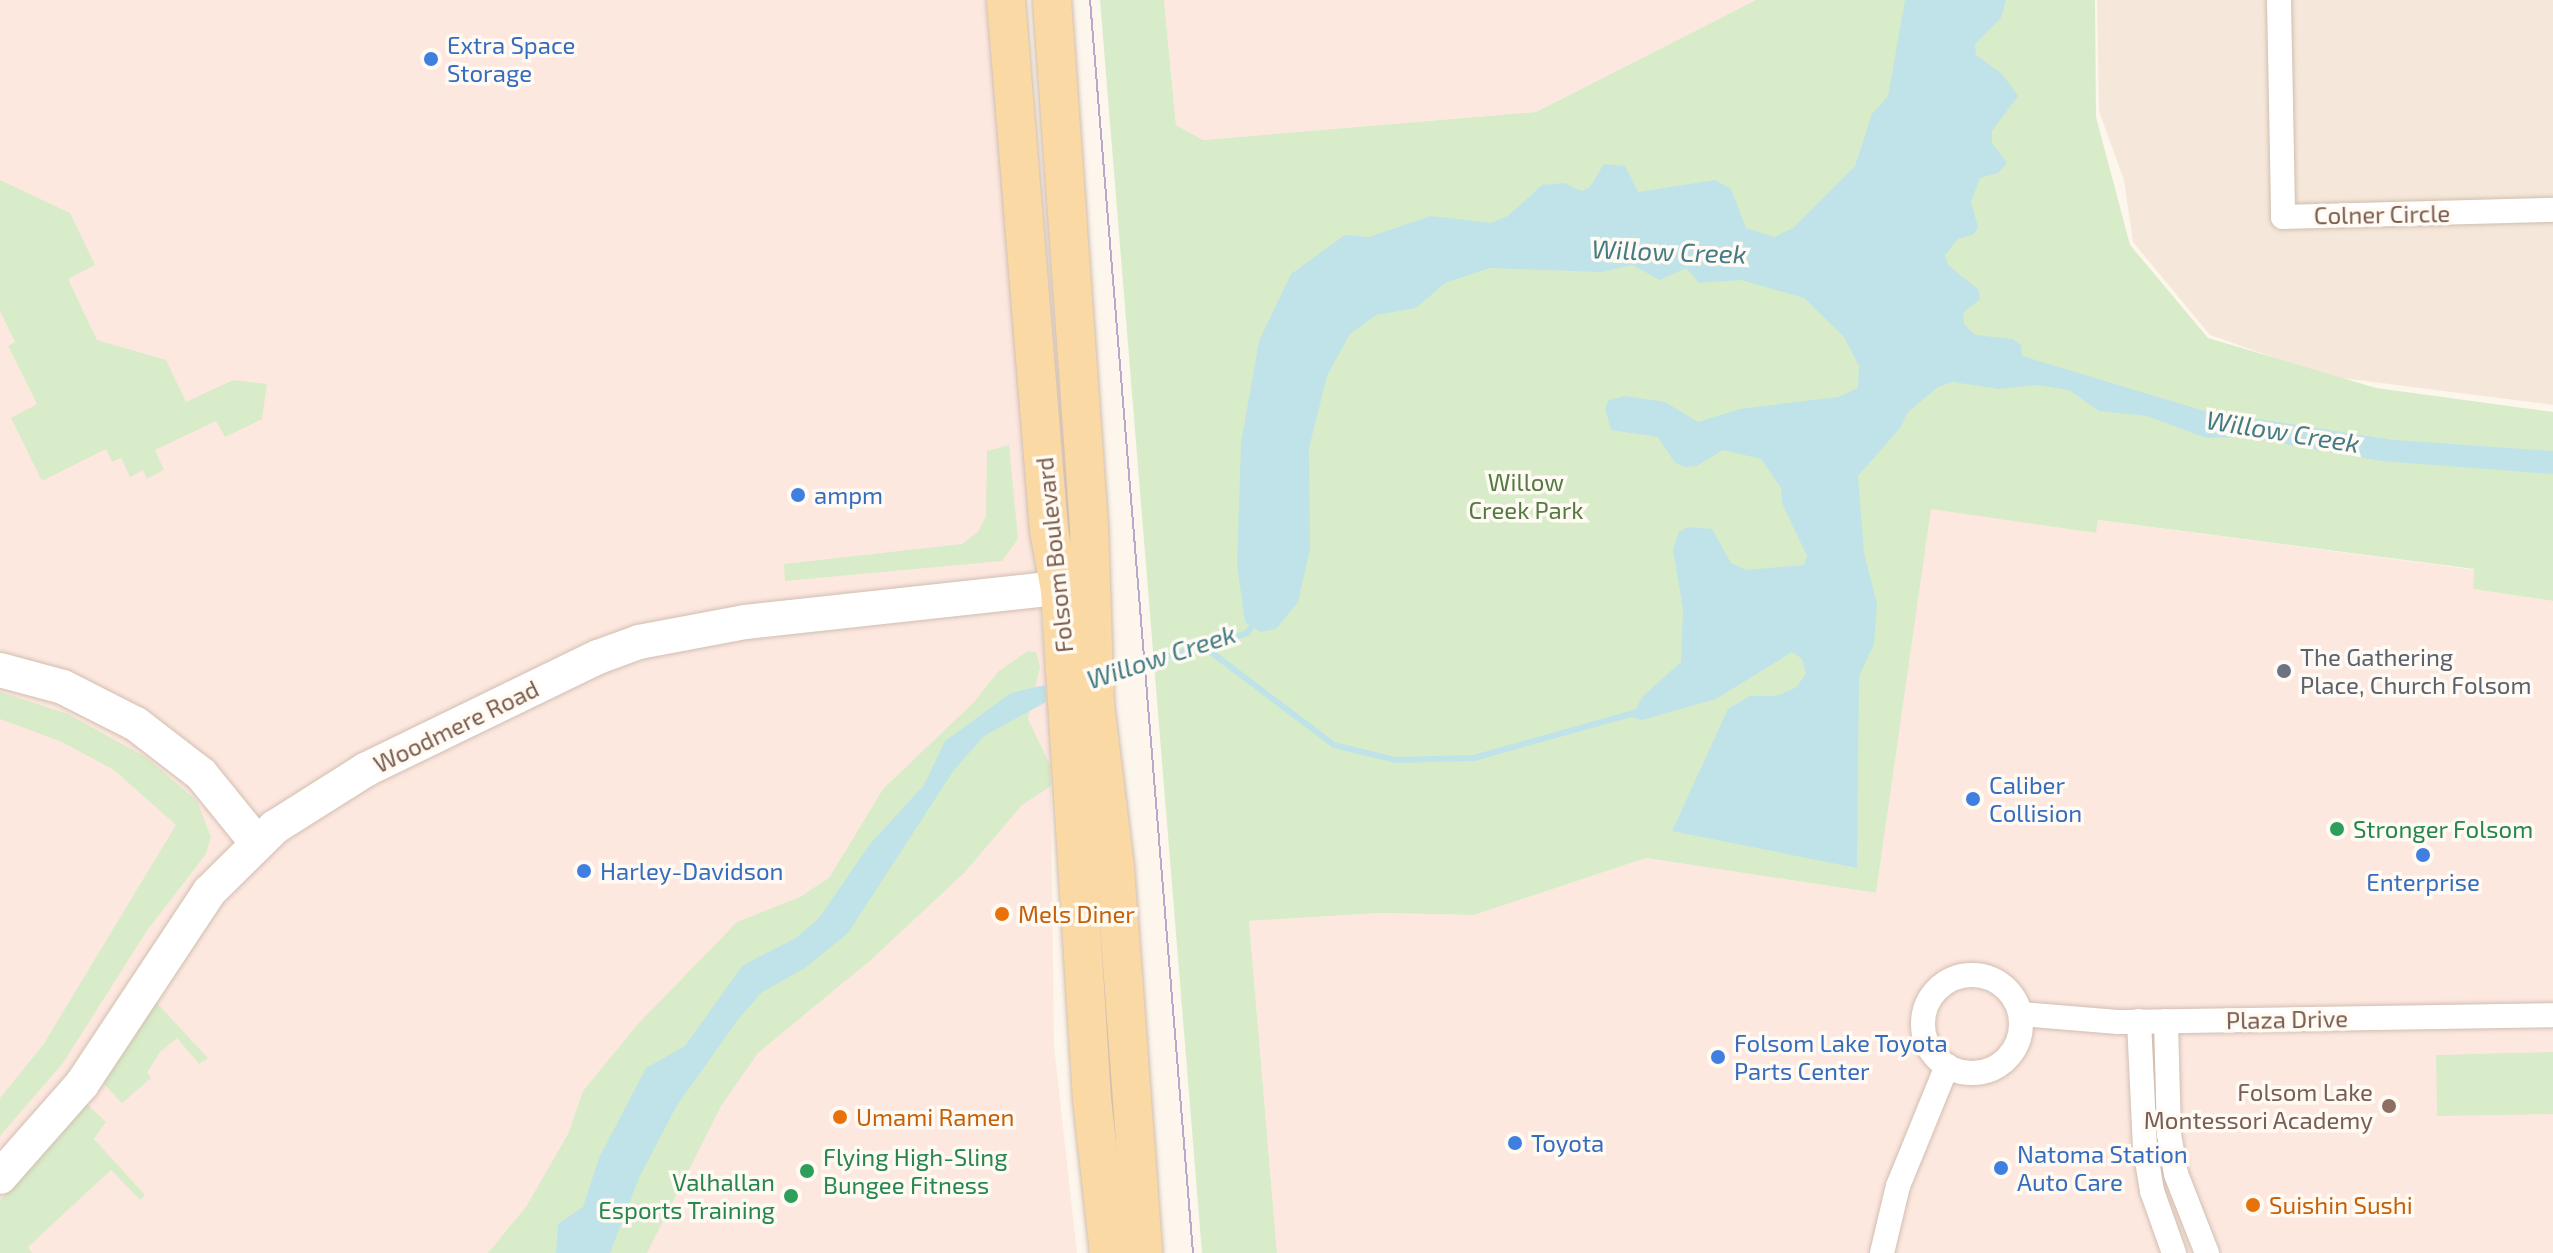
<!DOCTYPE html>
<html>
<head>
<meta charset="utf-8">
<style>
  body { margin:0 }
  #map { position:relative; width:2553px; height:1253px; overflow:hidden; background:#fdf6ec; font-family:"Exo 2",sans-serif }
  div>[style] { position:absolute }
  .residential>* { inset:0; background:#f5e8da }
  .commercial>* { inset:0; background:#fde8e0 }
  .green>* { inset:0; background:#d8ecc9 }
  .water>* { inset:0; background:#bfe3e8 }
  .stream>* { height:6px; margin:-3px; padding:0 3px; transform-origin:3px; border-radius:3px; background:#bfe3e8 }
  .roads { filter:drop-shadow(0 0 2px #d1beb0) drop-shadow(0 0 2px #d1beb0) }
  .street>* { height:24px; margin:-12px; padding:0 12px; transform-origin:12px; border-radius:12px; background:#fff }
  .street>.ring { margin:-12px; padding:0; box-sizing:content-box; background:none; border:24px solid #fff; border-radius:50% }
  .secondary>* { height:34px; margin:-17px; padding:0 17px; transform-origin:17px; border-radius:17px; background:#fff }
  .primary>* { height:38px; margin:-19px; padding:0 19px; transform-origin:19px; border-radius:19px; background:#fbd9a5 }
  .tram>* { height:2px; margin:-1px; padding:0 1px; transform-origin:1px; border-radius:1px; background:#b9a8c9 }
  .dots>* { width:22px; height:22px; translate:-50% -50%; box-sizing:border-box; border:4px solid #fffaf3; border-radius:50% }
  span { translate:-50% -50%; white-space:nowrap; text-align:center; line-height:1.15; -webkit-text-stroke:7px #fffaf3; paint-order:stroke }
  .shop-label { font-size:24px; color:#366cbe }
  .left { translate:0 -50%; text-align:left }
  .street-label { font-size:24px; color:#7a5c4d }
  .park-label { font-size:24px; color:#537a41 }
  .worship-label { font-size:24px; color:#5b616d }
  .leisure-label { font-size:24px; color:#27864d }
  .right { translate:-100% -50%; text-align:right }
  .food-label { font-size:24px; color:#c56008 }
  .education-label { font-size:24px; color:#785e54 }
  .water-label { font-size:26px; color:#437c86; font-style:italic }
</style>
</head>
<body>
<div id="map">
  <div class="residential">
    <div style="clip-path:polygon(2097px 0,2553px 0,2553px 405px,2326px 376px,2210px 335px,2133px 242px,2124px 180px,2099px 111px)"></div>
  </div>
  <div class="commercial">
    <div style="clip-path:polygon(0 0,986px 0,1050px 722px,1054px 1046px,1077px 1253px,0 1253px)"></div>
    <div style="clip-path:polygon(1164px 0,1756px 0,1536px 112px,1202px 140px,1176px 125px)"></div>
    <div style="clip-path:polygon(1930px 508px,2095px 533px,2097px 520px,2475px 570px,2473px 589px,2553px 601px,2553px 1253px,1277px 1253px,1249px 921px,1379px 913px,1474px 915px,1646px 858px,1876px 893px)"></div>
  </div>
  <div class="green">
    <div style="clip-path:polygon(1100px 0,1164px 0,1176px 125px,1203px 140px,1536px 112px,1756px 0,2095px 0,2096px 117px,2130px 245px,2208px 338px,2376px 388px,2553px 412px,2553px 601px,2473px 589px,2474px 569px,2098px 520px,2096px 533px,1931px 509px,1876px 893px,1646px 858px,1474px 915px,1379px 913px,1249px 921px,1277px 1253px,1202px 1253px)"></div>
    <div style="clip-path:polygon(0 180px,70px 213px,95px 265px,68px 279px,97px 340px,166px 360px,186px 402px,233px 380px,267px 384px,262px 419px,225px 437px,216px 421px,155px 450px,164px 470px,147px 479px,143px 470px,130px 477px,121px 458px,112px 462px,106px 449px,42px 481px,11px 418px,37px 404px,8px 346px,15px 342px,0 311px)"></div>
    <div style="clip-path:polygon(1009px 445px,1018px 539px,1002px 561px,785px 581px,784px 564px,962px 544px,978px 532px,986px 516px,987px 451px)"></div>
    <div style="clip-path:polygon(1028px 651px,1036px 652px,1040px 667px,1028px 719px,1050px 765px,1051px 786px,1022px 805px,965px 872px,873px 958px,758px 1053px,721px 1106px,647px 1253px,488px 1253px,526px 1207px,568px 1134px,583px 1091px,638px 1024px,737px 922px,800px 897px,829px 878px,883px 789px,973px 703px,999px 671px)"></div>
    <div style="clip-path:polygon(0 692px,68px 714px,147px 758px,197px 801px,211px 837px,206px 854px,146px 932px,63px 1063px,0 1136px,0 1098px,43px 1045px,176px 825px,114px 770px,62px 742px,0 719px)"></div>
    <div style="clip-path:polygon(153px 999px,208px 1058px,199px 1064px,177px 1038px,160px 1052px,147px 1073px,151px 1078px,122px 1103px,101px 1081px)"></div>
    <div style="clip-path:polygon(2553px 1052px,2553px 1114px,2437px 1116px,2436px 1055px)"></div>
    <div style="clip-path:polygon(85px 1102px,106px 1122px,94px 1139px,145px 1195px,140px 1200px,111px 1170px,28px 1247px,32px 1253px,0 1253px,0 1200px)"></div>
  </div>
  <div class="water">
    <div style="clip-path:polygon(1905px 0,2006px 0,2001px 18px,1975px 44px,1976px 55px,2002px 74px,2018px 96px,1992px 131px,1992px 143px,2007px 163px,1998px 173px,1980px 178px,1971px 202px,1978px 227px,1974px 234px,1958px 239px,1945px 255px,1948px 265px,1979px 290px,1980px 299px,1963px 313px,1964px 324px,1975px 335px,2013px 339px,2021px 345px,2022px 356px,2201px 410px,2393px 440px,2553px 451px,2553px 474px,2381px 461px,2245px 437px,2206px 438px,2147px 416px,2099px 411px,2069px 390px,2036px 385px,1999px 389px,1953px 382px,1938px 387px,1908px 412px,1900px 428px,1858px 476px,1864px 553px,1877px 604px,1874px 644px,1859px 676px,1857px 868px,1672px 831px,1728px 709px,1750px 696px,1776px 696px,1797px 687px,1806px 673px,1802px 659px,1792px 652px,1716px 699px,1642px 720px,1632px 717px,1642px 697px,1681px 662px,1683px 609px,1673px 549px,1679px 532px,1688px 527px,1712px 529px,1731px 563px,1746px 570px,1804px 565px,1807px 556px,1782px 503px,1781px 488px,1761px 459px,1723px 450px,1697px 466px,1685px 467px,1675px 463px,1658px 437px,1611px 430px,1605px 408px,1609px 400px,1625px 396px,1665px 402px,1698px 422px,1740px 409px,1838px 397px,1858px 388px,1859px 366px,1844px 337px,1804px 298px,1741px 280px,1699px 283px,1686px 268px,1660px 280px,1632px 265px,1602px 272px,1490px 268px,1445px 283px,1416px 308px,1376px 315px,1350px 334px,1327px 376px,1309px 448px,1310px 549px,1298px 602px,1276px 629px,1260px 632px,1245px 622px,1237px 564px,1241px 443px,1259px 341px,1291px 274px,1345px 235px,1369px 237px,1431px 216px,1491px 223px,1508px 216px,1542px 185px,1564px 183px,1582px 191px,1590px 187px,1604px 164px,1625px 166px,1638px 192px,1715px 180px,1731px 189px,1746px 228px,1774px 237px,1793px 228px,1855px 166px,1872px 114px,1888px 96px)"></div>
    <div style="clip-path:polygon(1045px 685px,1046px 702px,984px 736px,954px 770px,848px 933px,805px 968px,762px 992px,737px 1021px,676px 1107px,639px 1178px,610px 1253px,556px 1253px,558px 1224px,583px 1207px,599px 1158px,646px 1068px,685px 1046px,743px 965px,796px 938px,819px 918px,870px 844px,924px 785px,945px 741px,1011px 693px)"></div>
  </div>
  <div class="stream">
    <div style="left:1203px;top:646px;width:164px;rotate:37.1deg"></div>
    <div style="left:1334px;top:745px;width:64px;rotate:13.6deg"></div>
    <div style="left:1396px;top:760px;width:78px;rotate:-1.5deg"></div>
    <div style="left:1474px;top:758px;width:170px;rotate:-15.7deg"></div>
    <div style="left:1107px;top:674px;width:146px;rotate:-16.3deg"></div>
    <div style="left:1247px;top:633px;width:14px;rotate:-54deg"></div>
  </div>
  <div class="roads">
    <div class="street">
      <div style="left:2279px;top:0;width:217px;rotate:88.9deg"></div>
      <div style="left:2283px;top:217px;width:270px;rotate:-1.5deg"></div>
      <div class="ring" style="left:1923px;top:975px;width:74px;height:74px"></div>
      <div style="left:2021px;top:1014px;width:97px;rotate:4.7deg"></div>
      <div style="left:2118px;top:1022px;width:435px;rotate:-0.9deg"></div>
      <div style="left:2139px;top:1021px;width:127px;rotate:87.3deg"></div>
      <div style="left:2145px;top:1148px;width:44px;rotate:80.8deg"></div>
      <div style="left:2152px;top:1191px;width:66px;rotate:70.5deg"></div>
      <div style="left:2166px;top:1021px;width:113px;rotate:88.5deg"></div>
      <div style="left:2169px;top:1134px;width:41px;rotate:80.1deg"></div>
      <div style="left:2176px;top:1174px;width:85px;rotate:68.6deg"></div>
      <div style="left:1882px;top:1253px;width:69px;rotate:-76.6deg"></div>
      <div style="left:1898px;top:1186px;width:130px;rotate:-67.8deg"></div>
    </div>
    <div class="secondary">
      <div style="left:0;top:670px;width:65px;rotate:15.1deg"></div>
      <div style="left:63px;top:687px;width:82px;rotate:26.9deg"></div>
      <div style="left:136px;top:724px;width:82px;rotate:37.6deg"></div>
      <div style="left:201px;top:774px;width:89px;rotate:50.9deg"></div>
      <div style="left:0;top:1177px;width:124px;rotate:-48.6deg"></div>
      <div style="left:82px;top:1084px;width:230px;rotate:-56.5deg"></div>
      <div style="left:209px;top:892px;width:93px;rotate:-44.6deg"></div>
      <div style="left:275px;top:827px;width:107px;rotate:-32.3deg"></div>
      <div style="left:365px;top:770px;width:259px;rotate:-25.9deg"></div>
      <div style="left:598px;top:657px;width:44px;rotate:-20.1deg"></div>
      <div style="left:639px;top:642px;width:108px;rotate:-10.7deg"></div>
      <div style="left:745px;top:622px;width:343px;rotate:-6.2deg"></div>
    </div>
    <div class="primary">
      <div style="left:1006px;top:0;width:532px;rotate:85.36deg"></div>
      <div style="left:1049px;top:530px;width:61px;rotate:79.6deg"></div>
      <div style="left:1060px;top:590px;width:510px;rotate:86.4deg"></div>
      <div style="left:1092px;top:1099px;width:155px;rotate:83.7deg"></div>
      <div style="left:1052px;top:0;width:527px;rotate:85.98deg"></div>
      <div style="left:1089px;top:526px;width:179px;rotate:88.1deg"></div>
      <div style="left:1095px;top:705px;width:164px;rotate:83deg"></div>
      <div style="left:1115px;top:868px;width:386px;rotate:85.8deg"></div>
    </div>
  </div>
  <div class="tram">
    <div style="left:1090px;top:0;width:1257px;rotate:85.3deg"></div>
  </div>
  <div class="dots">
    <div style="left:431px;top:59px;background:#3f7fe0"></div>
    <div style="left:798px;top:495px;background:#3f7fe0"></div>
    <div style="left:2284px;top:671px;background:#6b7280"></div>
    <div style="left:1973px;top:799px;background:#3f7fe0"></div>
    <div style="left:2337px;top:829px;background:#2e9e5b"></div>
    <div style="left:2423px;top:855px;background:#3f7fe0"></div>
    <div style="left:584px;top:871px;background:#3f7fe0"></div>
    <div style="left:1002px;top:914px;background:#e8710a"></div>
    <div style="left:1718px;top:1057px;background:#3f7fe0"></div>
    <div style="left:2389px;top:1106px;background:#8d6e63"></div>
    <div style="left:840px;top:1117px;background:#e8710a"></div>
    <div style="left:1515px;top:1143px;background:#3f7fe0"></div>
    <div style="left:2001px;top:1168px;background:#3f7fe0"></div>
    <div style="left:807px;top:1171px;background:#2e9e5b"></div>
    <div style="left:791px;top:1196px;background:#2e9e5b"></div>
    <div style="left:2253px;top:1205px;background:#e8710a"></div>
  </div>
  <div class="shop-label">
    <span class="left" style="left:447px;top:59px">Extra Space<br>Storage</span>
    <span class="left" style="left:814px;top:495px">ampm</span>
    <span class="left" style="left:1989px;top:799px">Caliber<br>Collision</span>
    <span class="left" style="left:600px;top:871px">Harley-Davidson</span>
    <span style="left:2423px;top:882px">Enterprise</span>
    <span class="left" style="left:1734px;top:1057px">Folsom Lake Toyota<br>Parts Center</span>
    <span class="left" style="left:1531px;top:1143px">Toyota</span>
    <span class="left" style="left:2017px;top:1168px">Natoma Station<br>Auto Care</span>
  </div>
  <div class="street-label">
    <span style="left:2382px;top:214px;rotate:-1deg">Colner Circle</span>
    <span style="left:1054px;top:555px;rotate:-96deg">Folsom Boulevard</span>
    <span style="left:456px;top:726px;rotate:-26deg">Woodmere Road</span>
    <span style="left:2287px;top:1019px;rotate:-1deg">Plaza Drive</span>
  </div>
  <div class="park-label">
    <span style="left:1526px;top:496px">Willow<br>Creek Park</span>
  </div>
  <div class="worship-label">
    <span class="left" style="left:2300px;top:671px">The Gathering<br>Place, Church Folsom</span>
  </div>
  <div class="leisure-label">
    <span class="left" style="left:2353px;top:829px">Stronger Folsom</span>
    <span class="left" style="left:823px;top:1171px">Flying High-Sling<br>Bungee Fitness</span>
    <span class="right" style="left:775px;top:1196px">Valhallan<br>Esports Training</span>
  </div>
  <div class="food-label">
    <span class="left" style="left:1018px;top:914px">Mels Diner</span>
    <span class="left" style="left:856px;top:1117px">Umami Ramen</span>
    <span class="left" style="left:2269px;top:1205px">Suishin Sushi</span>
  </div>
  <div class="education-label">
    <span class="right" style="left:2373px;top:1106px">Folsom Lake<br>Montessori Academy</span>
  </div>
  <div class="water-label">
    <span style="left:1669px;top:251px;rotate:2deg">Willow Creek</span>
    <span style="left:2283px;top:431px;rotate:9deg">Willow Creek</span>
    <span style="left:1161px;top:656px;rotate:-18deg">Willow Creek</span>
  </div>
</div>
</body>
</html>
